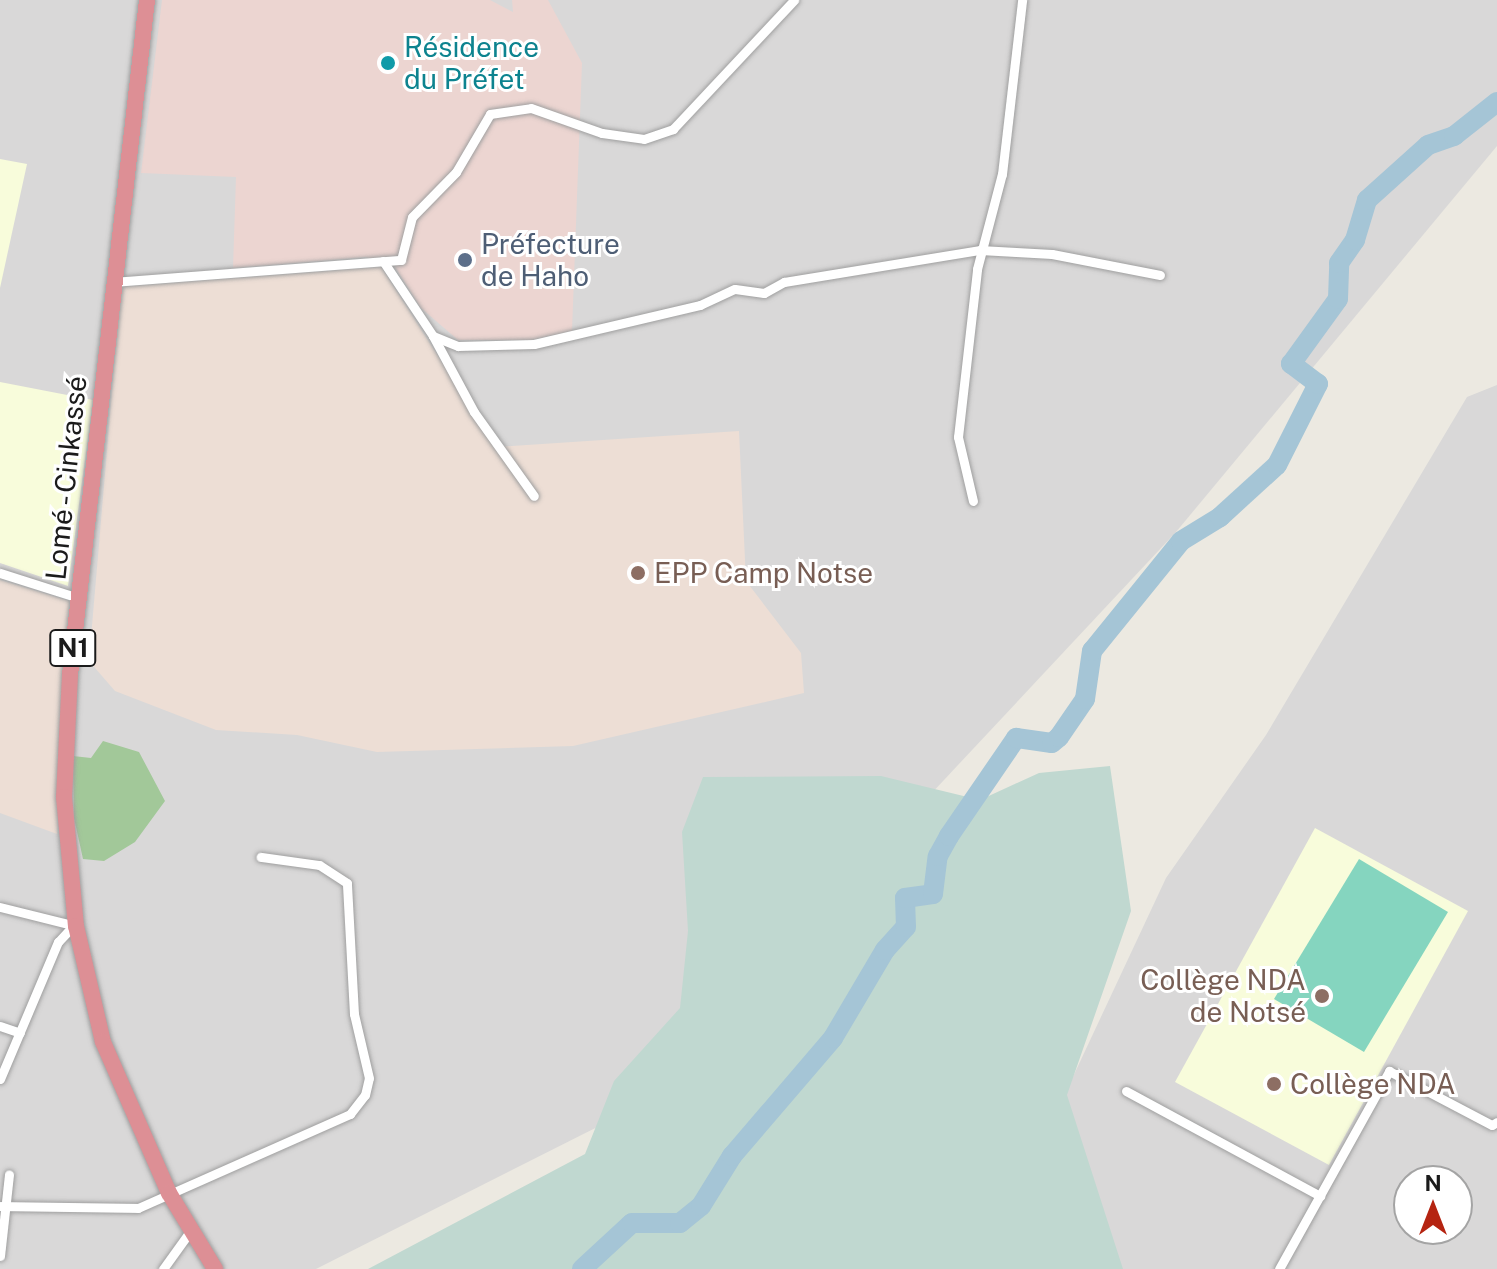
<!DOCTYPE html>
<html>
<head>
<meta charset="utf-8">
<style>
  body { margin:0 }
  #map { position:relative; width:1497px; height:1269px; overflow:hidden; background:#ece9e1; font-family:"Public Sans",sans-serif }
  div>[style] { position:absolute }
  .residential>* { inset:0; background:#d9d8d8 }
  .commercial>* { inset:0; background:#ecd5d1 }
  .education>* { inset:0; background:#f8fcdb }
  .military>* { inset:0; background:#edded5 }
  .forest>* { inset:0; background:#a2c899 }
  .wetland>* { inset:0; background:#c0d8d0 }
  .pitch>* { inset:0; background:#85d5bf }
  .river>* { height:20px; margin:-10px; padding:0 10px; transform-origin:10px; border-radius:10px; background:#a5c5d6 }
  .roads { filter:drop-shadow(0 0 2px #9f9f9f) drop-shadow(0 0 2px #9f9f9f) }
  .street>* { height:9px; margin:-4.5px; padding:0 4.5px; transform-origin:4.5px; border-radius:4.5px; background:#fff }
  .highway>* { height:16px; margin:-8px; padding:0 8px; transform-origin:8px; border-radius:8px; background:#dd8f95 }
  .dots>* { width:22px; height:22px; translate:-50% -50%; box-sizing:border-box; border:4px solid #fff; border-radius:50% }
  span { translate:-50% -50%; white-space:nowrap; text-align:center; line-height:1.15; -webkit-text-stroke:6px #fff; paint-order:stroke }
  .shield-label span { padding:2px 6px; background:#fff; border:2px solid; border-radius:6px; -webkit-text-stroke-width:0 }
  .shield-label { font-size:26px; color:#1b1b1b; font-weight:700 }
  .culture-label { font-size:28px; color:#0d838f }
  .left { translate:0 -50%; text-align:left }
  .service-label { font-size:28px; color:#4e5e75 }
  .street-label { font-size:28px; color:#1b1b1b }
  .education-label { font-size:28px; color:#785e54 }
  .right { translate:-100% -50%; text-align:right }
  .north { position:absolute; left:1393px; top:1165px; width:80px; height:80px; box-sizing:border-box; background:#fff; border:2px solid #a4a4a4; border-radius:50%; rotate:0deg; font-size:22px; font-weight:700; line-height:32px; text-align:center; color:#1b1b1b }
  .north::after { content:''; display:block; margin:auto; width:28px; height:36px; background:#b52411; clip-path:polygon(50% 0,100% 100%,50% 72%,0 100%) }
</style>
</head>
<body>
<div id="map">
  <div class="residential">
    <div style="clip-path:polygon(0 0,1497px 0,1497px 146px,1176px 532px,639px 1106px,316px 1269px,0 1269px)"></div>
    <div style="clip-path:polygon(evenodd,1497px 385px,1497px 1269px,983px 1269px,1166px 878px,1266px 735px,1467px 397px,1497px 385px,1409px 1181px,1457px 1181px,1457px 1229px,1409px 1229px,1409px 1181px)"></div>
  </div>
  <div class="commercial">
    <div style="clip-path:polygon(162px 0,490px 0,513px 12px,512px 0,548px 0,582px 63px,572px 331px,531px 340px,458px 340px,421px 308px,395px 267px,366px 257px,233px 268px,236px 177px,141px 173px)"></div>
  </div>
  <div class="education">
    <div style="clip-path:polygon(0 159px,27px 164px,0 288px)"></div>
    <div style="clip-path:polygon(0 382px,93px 400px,68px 586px,0 563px)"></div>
    <div style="clip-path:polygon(1315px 828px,1468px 911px,1329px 1165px,1175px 1082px)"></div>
  </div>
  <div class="military">
    <div style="clip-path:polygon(381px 267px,496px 447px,739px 431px,746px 581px,801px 653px,804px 693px,573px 746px,377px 752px,297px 735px,216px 730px,115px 691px,89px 661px,121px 287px)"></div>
    <div style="clip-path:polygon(0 580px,69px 601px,57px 834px,0 813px)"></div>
  </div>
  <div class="forest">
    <div style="clip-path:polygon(103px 741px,139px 752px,165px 801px,135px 842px,104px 861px,83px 859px,74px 818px,73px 756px,91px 758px)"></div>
  </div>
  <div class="wetland">
    <div style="clip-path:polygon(1110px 766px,1131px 911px,1067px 1095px,1123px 1269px,368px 1269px,585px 1154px,614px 1081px,680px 1008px,688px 931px,682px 832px,703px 777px,881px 776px,980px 800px,1039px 773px)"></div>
  </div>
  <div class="pitch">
    <div style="clip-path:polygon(1359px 859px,1448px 912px,1364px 1052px,1274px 999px)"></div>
  </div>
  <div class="river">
    <div style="left:582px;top:1269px;width:68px;rotate:-42.6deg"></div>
    <div style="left:632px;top:1223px;width:48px"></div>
    <div style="left:680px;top:1223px;width:27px;rotate:-39deg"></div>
    <div style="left:701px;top:1206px;width:59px;rotate:-58.2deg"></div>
    <div style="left:732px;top:1156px;width:155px;rotate:-49.4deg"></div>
    <div style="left:833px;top:1038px;width:102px;rotate:-59.4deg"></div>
    <div style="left:885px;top:950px;width:31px;rotate:-48deg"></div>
    <div style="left:906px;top:927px;width:29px;rotate:-92deg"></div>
    <div style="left:905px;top:898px;width:28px;rotate:-8deg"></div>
    <div style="left:933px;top:894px;width:38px;rotate:-83deg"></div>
    <div style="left:938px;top:856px;width:23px;rotate:-61deg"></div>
    <div style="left:949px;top:836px;width:119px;rotate:-55.6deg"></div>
    <div style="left:1016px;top:738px;width:36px;rotate:8deg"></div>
    <div style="left:1052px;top:743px;width:9px;rotate:-41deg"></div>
    <div style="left:1059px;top:737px;width:46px;rotate:-55.6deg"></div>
    <div style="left:1085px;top:699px;width:49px;rotate:-81.7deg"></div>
    <div style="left:1092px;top:651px;width:141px;rotate:-51deg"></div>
    <div style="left:1181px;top:541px;width:46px;rotate:-31.6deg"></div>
    <div style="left:1220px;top:517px;width:77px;rotate:-42.4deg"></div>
    <div style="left:1277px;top:465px;width:91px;rotate:-63.2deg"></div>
    <div style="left:1318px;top:384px;width:34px;rotate:-143deg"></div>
    <div style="left:1291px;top:364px;width:80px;rotate:-54.1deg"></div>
    <div style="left:1338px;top:299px;width:36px;rotate:-88deg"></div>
    <div style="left:1339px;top:263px;width:28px;rotate:-55deg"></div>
    <div style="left:1355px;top:240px;width:42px;rotate:-73.3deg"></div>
    <div style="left:1367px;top:200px;width:82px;rotate:-42deg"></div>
    <div style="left:1428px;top:145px;width:28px;rotate:-19deg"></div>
    <div style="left:1454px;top:136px;width:55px;rotate:-38.3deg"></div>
  </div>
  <div class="roads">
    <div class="street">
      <div style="left:383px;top:261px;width:90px;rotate:56.3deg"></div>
      <div style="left:433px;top:336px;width:27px;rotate:22deg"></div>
      <div style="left:458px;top:346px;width:76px;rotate:-1.5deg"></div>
      <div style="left:534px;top:344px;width:171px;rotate:-13.2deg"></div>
      <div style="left:700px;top:305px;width:38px;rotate:-25deg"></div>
      <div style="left:735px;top:289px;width:29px;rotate:8deg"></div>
      <div style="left:764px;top:293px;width:23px;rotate:-29deg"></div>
      <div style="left:784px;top:282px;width:199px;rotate:-9.3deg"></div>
      <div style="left:980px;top:250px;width:72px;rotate:3.2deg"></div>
      <div style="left:1052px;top:254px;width:110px;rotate:11deg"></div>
      <div style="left:114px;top:282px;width:288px;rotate:-4.4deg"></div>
      <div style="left:401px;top:260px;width:44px;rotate:-75.7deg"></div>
      <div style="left:412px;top:217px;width:63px;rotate:-45.6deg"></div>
      <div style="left:456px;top:172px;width:67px;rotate:-59.6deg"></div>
      <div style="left:490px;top:114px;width:41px;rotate:-8.3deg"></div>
      <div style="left:531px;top:108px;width:75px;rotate:19.4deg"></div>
      <div style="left:602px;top:133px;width:42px;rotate:8.1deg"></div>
      <div style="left:644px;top:139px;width:31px;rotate:-19deg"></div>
      <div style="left:673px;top:129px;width:177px;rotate:-46.8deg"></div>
      <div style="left:433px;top:336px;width:86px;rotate:61.7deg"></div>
      <div style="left:474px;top:412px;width:103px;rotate:54.5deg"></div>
      <div style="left:973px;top:501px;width:66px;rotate:-103.2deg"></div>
      <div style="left:958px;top:437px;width:169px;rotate:-83.5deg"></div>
      <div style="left:977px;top:269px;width:98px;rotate:-75.3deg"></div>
      <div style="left:1002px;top:174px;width:175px;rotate:-83.4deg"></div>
      <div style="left:0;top:573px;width:83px;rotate:17.6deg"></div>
      <div style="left:0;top:907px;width:78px;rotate:14deg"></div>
      <div style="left:0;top:1026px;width:21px;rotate:19deg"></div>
      <div style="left:0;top:1079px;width:149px;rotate:-67.1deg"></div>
      <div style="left:58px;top:942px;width:21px;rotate:-47deg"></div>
      <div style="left:1126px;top:1091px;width:221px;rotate:28.4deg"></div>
      <div style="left:0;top:1206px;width:138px;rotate:0.8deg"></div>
      <div style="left:138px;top:1208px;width:232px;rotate:-23.9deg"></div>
      <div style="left:350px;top:1114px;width:24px;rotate:-52deg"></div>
      <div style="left:365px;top:1095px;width:17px;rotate:-77deg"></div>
      <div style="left:369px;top:1078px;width:66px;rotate:-103.2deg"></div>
      <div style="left:354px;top:1014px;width:131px;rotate:-93.1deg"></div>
      <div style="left:347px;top:883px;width:33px;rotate:-147deg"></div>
      <div style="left:319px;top:865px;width:59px;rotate:-172.1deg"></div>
      <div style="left:0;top:1256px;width:82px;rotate:-83.7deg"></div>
      <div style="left:163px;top:1269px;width:48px;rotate:-54.3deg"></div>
      <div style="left:1279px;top:1269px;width:227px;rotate:-60.9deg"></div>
      <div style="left:1389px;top:1071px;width:116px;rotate:27.7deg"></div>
      <div style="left:1492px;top:1125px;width:6px;rotate:-31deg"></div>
    </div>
    <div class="highway">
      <div style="left:147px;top:0;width:679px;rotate:96.51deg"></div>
      <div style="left:70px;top:675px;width:122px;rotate:92.8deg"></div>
      <div style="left:64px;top:797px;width:130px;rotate:84.7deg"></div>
      <div style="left:76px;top:926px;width:119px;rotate:76.9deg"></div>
      <div style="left:103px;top:1042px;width:165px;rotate:66.4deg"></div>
      <div style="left:169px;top:1193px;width:89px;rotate:58.8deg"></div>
    </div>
  </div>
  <div class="dots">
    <div style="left:388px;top:63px;background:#0f9aa8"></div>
    <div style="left:465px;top:260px;background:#5c6f8a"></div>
    <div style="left:638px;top:573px;background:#8d6e63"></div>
    <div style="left:1322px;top:996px;background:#8d6e63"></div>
    <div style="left:1274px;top:1084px;background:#8d6e63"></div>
  </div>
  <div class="shield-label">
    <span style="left:73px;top:648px">N1</span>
  </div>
  <div class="culture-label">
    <span class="left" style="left:404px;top:63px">Résidence<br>du Préfet</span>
  </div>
  <div class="service-label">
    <span class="left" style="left:481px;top:260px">Préfecture<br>de Haho</span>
  </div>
  <div class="street-label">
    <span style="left:66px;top:478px;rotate:-84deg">Lomé - Cinkassé</span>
  </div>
  <div class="education-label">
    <span class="left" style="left:654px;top:573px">EPP Camp Notse</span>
    <span class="right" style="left:1306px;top:996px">Collège NDA<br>de Notsé</span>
    <span class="left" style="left:1290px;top:1084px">Collège NDA</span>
  </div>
  <div class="north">N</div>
</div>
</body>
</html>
